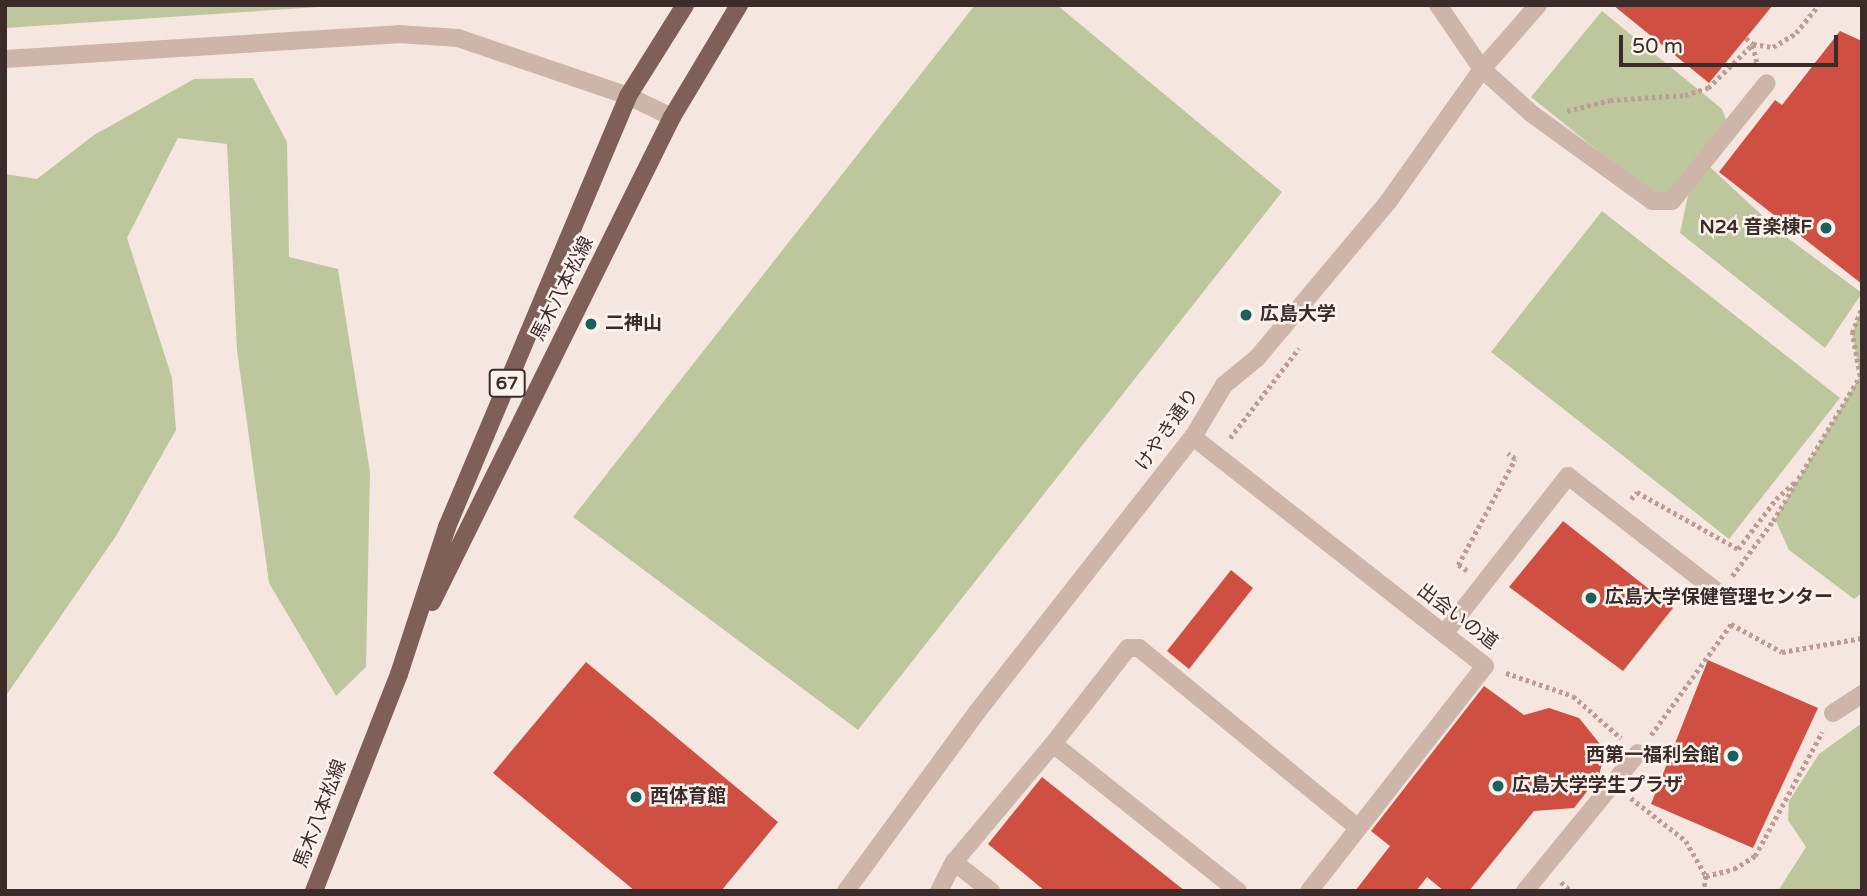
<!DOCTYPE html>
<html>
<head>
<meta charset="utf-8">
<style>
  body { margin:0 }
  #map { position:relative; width:1867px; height:896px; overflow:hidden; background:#f5e7df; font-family:"Varela Round","Noto Sans JP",sans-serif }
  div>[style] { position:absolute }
  .green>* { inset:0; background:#bec69d }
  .building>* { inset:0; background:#cf4f42 }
  .path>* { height:4.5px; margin-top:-2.25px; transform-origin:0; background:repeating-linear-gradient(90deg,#bb9e93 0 3.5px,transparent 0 7px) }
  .service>* { height:18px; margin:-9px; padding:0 9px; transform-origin:9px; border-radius:9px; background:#ceb5a9 }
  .pedestrian>* { height:18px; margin:-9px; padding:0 9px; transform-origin:9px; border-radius:9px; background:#ceb5a9 }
  .tertiary>* { height:18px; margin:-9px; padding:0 9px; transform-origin:9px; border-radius:9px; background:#ceb5a9 }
  .primary>* { height:18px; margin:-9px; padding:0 9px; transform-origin:9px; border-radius:9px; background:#7e6059 }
  .dots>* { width:19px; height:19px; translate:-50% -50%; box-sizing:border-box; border:4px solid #fcf2ec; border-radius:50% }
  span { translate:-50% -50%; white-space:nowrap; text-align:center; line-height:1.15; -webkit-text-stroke:5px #fcf2ec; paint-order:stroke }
  .shield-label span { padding:2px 5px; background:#fcf2ec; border:2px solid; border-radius:5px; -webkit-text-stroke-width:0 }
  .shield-label { font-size:18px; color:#3b2c29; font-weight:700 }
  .poi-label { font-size:19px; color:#3b2c29; font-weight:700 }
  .right { translate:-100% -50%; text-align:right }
  .left { translate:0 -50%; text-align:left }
  .street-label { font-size:19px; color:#3b2c29 }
  .frame { position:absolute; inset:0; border:7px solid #3b2c29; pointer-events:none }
  .scale { position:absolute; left:1619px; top:35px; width:219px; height:32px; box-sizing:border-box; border:4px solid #3b2c29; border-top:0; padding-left:9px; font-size:21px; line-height:24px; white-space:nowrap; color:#3b2c29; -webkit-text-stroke:5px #fcf2ec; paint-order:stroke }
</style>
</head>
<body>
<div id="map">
  <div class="green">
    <div style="clip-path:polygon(5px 5px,349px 5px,5px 28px)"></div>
    <div style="clip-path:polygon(975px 5px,1057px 5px,1282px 192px,858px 730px,573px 517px)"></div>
    <div style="clip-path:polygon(1602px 11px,1722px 109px,1726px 120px,1668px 193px,1654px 196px,1531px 97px)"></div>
    <div style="clip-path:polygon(253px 78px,287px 142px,289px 257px,338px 269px,370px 472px,366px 667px,336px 696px,269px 583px,237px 350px,227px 144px,178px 138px,127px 238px,172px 378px,176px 430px,116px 536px,5px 697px,5px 174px,37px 179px,94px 135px,194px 79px)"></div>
    <div style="clip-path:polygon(1710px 167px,1781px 233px,1862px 293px,1825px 348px,1680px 233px,1689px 191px)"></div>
    <div style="clip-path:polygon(1602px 211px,1840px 398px,1729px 539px,1491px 352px)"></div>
    <div style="clip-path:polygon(1862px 307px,1862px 593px,1854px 599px,1789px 550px,1775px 519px,1860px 376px,1852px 333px)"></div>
    <div style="clip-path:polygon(1862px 723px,1862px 891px,1778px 891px,1806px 847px,1788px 820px,1789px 801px,1819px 754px)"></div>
  </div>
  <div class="building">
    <div style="clip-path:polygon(1613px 5px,1773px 5px,1709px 83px)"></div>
    <div style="clip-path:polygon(1840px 31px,1862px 41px,1862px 284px,1719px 172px,1775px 100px,1782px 105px)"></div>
    <div style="clip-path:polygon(1563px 521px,1673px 608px,1623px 671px,1509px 587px)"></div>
    <div style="clip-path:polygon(1231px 570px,1253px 588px,1189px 669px,1167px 651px)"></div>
    <div style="clip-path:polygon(1708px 660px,1818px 708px,1753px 848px,1651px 804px)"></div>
    <div style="clip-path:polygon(586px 662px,778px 822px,721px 891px,635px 891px,493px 773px)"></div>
    <div style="clip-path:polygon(1484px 686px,1524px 715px,1549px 708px,1579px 718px,1600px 744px,1603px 759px,1599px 776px,1574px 808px,1534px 811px,1469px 891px,1444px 891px,1427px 877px,1416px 891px,1355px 891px,1390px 846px,1371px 831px)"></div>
    <div style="clip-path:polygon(1042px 777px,1185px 891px,1045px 891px,988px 844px)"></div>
  </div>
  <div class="path">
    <div style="left:1746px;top:38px;width:9px;rotate:41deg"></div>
    <div style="left:1753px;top:44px;width:20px;rotate:9deg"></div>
    <div style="left:1773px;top:47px;width:27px;rotate:-31deg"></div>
    <div style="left:1796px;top:33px;width:36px;rotate:-51deg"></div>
    <div style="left:1753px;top:45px;width:18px;rotate:77deg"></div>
    <div style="left:1567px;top:111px;width:44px;rotate:-14.3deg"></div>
    <div style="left:1610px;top:100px;width:75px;rotate:-3.8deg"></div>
    <div style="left:1685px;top:95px;width:24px;rotate:-17deg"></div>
    <div style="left:1708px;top:88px;width:63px;rotate:-44.4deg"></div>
    <div style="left:1230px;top:438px;width:113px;rotate:-52.5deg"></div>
    <div style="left:1631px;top:499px;width:9px;rotate:-49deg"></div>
    <div style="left:1637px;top:492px;width:116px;rotate:29.4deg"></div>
    <div style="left:1738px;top:549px;width:63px;rotate:-52.8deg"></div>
    <div style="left:1776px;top:499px;width:28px;rotate:-42deg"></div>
    <div style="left:1467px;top:571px;width:11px;rotate:-146deg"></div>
    <div style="left:1458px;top:565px;width:120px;rotate:-61.7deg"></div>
    <div style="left:1515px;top:459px;width:9px;rotate:-144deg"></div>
    <div style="left:1732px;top:576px;width:69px;rotate:-53.3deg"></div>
    <div style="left:1773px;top:521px;width:169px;rotate:-59deg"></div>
    <div style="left:1860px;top:376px;width:44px;rotate:-100.5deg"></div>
    <div style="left:1852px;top:333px;width:28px;rotate:-69deg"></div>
    <div style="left:1506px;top:673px;width:71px;rotate:18.9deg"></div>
    <div style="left:1573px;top:696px;width:64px;rotate:41.2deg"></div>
    <div style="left:1651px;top:735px;width:137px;rotate:-54.2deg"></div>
    <div style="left:1731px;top:624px;width:58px;rotate:28.8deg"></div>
    <div style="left:1782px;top:652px;width:81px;rotate:-9.9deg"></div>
    <div style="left:1631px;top:798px;width:70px;rotate:38deg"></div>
    <div style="left:1686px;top:841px;width:40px;rotate:60.3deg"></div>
    <div style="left:1706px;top:876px;width:15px;rotate:98deg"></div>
    <div style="left:1706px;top:876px;width:29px;rotate:-14deg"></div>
    <div style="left:1734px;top:869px;width:25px;rotate:-32deg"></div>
    <div style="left:1755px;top:856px;width:141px;rotate:-61.6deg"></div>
    <div style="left:1561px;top:882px;width:13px;rotate:42deg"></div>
    <div style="left:1609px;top:891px;width:1px;rotate:-90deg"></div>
  </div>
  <div class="service">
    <div style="left:1438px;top:5px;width:78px;rotate:55.5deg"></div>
    <div style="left:1482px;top:69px;width:67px;rotate:42deg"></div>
    <div style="left:1532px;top:114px;width:148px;rotate:35.9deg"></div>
    <div style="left:1652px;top:201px;width:20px"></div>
    <div style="left:1672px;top:201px;width:151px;rotate:-51.2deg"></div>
    <div style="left:1193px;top:437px;width:371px;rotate:38.1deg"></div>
    <div style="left:1485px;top:666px;width:286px;rotate:128deg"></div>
    <div style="left:1444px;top:634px;width:201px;rotate:-51.9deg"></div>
    <div style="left:1568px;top:476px;width:191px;rotate:37.8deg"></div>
    <div style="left:1833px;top:713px;width:35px;rotate:-33deg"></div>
    <div style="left:954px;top:862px;width:154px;rotate:-50deg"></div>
    <div style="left:846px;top:891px;width:222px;rotate:-53.8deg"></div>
    <div style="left:977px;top:712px;width:350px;rotate:-51.9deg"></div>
    <div style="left:1193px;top:437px;width:61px;rotate:-59.2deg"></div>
    <div style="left:1224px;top:385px;width:43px;rotate:-39.3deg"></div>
    <div style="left:1257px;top:358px;width:204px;rotate:-50deg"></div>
    <div style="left:1388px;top:202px;width:163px;rotate:-54.7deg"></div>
    <div style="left:1482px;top:69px;width:85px;rotate:-48.8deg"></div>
    <div style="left:939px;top:891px;width:33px;rotate:-63deg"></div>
    <div style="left:954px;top:862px;width:47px;rotate:38.1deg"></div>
    <div style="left:1238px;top:891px;width:236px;rotate:-141.5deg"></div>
    <div style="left:1053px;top:744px;width:122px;rotate:-52deg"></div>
    <div style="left:1128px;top:648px;width:11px"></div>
    <div style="left:1139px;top:648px;width:283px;rotate:39.4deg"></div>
  </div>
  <div class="pedestrian">
    <div style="left:1525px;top:891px;width:178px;rotate:-50.7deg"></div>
  </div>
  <div class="tertiary">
    <div style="left:5px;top:59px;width:394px;rotate:-3.6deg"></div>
    <div style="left:398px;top:34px;width:60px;rotate:3.8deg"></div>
    <div style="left:458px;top:38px;width:180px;rotate:18.8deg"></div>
    <div style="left:628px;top:96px;width:49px;rotate:25.5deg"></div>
  </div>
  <div class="primary">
    <div style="left:432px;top:602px;width:541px;rotate:-63.67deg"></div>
    <div style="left:672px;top:117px;width:131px;rotate:-59.1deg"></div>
    <div style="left:314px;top:891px;width:233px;rotate:-68.6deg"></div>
    <div style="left:399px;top:674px;width:155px;rotate:-71.9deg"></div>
    <div style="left:447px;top:527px;width:467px;rotate:-67.2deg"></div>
    <div style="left:628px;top:96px;width:107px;rotate:-57.9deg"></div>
  </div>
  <div class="dots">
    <div style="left:1826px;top:228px;background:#1b615b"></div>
    <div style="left:1246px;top:315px;background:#1b615b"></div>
    <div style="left:591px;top:324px;background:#1b615b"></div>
    <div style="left:1591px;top:598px;background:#1b615b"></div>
    <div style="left:1733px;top:756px;background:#1b615b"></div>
    <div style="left:1498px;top:786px;background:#1b615b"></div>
    <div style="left:636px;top:797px;background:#1b615b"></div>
  </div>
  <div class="shield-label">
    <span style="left:507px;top:383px">67</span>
  </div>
  <div class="poi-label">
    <span class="right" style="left:1812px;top:228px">N24 音楽棟F</span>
    <span class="left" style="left:1260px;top:315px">広島大学</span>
    <span class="left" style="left:605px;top:324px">二神山</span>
    <span class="left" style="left:1605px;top:598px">広島大学保健管理センター</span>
    <span class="right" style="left:1719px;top:756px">西第一福利会館</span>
    <span class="left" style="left:1512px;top:786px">広島大学学生プラザ</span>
    <span class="left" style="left:650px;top:797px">西体育館</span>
  </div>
  <div class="street-label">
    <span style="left:563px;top:289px;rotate:-63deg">馬木八本松線</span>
    <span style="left:1168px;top:430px;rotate:-55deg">けやき通り</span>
    <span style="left:1457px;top:617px;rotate:37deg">出会いの道</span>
    <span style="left:321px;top:814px;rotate:-69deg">馬木八本松線</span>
  </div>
  <div class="frame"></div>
  <div class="scale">50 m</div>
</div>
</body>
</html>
